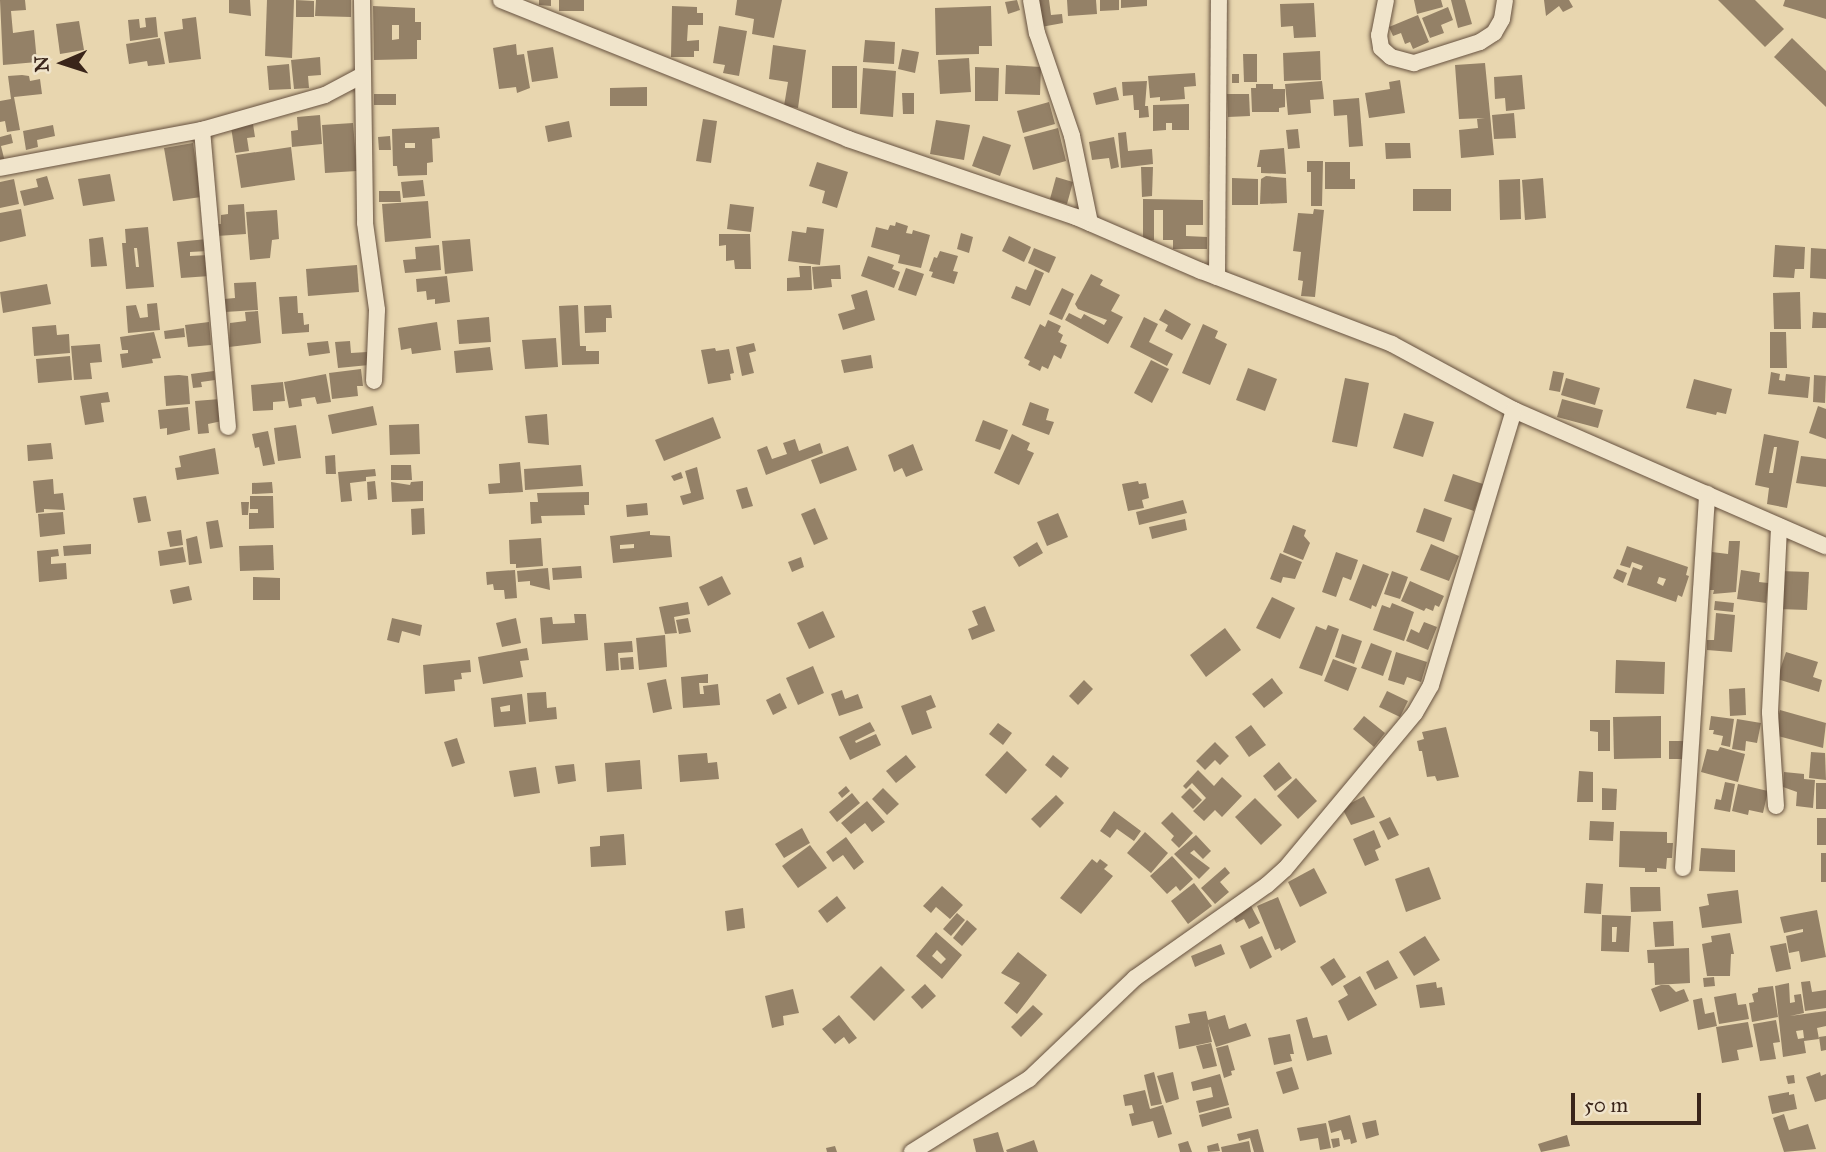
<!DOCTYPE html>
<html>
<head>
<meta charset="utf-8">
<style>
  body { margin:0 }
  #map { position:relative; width:1826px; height:1152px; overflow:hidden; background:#e8d6af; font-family:"IM FELL Great Primer",serif }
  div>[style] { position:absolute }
  .building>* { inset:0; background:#948167 }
  .roads { filter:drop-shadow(0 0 2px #66513f) drop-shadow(0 0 2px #66513f) }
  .minor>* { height:16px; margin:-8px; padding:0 8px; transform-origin:8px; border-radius:8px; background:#f0e4cb }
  span { translate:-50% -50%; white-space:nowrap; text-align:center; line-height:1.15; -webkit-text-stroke:5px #f0e4cb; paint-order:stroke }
  .north { position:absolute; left:28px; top:28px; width:70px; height:70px; -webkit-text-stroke:5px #f0e4cb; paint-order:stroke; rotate:267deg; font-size:19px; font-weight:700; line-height:28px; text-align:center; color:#3a251a }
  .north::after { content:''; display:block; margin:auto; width:24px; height:32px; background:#3a251a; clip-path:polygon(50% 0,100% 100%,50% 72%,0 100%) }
  .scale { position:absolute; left:1571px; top:1093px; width:130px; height:32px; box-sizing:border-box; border:4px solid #3a251a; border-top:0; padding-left:9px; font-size:21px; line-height:24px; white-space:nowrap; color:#3a251a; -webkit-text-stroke:5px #f0e4cb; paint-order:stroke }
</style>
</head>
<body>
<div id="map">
  <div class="building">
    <div style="clip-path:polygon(0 0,25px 0,26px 10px,11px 11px,13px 33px,34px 30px,37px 62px,3px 65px)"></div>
    <div style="clip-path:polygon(229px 0,250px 0,251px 16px,229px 13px)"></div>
    <div style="clip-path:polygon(267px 0,294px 0,292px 58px,265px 56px)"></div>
    <div style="clip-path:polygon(296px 0,314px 1px,314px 17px,296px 17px)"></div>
    <div style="clip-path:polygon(316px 0,351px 0,351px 17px,315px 16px)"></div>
    <div style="clip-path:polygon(539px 0,551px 0,551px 6px,539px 5px)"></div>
    <div style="clip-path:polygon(559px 0,584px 0,584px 11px,559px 11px)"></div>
    <div style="clip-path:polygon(737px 0,782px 0,774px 38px,752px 34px,754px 19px,735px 15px)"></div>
    <div style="clip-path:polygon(1017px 0,1020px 10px,1008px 14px,1005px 2px)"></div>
    <div style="clip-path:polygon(1037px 0,1049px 0,1051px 15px,1062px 14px,1063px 23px,1041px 27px)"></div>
    <div style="clip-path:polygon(1067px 0,1096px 0,1097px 14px,1068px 16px)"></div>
    <div style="clip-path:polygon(1100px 0,1119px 0,1119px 10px,1100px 11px)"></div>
    <div style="clip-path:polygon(1121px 0,1147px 0,1147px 6px,1121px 8px)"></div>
    <div style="clip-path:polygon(1414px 0,1441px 0,1443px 7px,1417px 14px)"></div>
    <div style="clip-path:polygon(1451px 0,1465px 0,1472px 24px,1458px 28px)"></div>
    <div style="clip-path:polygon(1544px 0,1569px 0,1573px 7px,1563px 12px,1559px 6px,1546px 16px)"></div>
    <div style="clip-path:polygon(1718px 0,1755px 0,1784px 29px,1765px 47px)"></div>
    <div style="clip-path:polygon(1785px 0,1826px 0,1826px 19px,1783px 6px)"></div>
    <div style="clip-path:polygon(1314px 3px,1316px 37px,1294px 38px,1293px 26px,1281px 27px,1280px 4px)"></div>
    <div style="clip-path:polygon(evenodd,373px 6px,415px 8px,415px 22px,421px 22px,421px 40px,417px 40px,417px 59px,374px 60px,373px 6px,392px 25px,399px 25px,399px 39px,392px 40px,392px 25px)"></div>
    <div style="clip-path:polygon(672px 6px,697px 7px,697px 13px,703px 13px,703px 25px,688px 25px,687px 41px,699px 40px,699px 51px,694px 51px,694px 57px,671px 57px)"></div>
    <div style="clip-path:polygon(991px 6px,992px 46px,979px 46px,979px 54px,936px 55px,935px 8px)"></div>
    <div style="clip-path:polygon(1448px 7px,1453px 20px,1441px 25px,1444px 33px,1430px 38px,1422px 18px)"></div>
    <div style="clip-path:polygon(1418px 15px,1429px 42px,1413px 49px,1410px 42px,1405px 44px,1401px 33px,1393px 36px,1389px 27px)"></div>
    <div style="clip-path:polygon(156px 17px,158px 37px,130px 41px,128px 20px,139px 19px,140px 28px,146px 27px,145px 18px)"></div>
    <div style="clip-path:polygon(196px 17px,201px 59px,169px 63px,164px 32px,183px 29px,182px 19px)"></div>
    <div style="clip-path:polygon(79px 21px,84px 50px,60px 54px,56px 24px)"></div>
    <div style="clip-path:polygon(719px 26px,747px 31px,739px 76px,723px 73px,725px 65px,713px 63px)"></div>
    <div style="clip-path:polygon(160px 38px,165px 64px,148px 66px,147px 61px,129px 64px,126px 44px)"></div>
    <div style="clip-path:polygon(1792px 38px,1826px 71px,1826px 107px,1774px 57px)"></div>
    <div style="clip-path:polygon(865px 40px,895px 42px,894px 64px,863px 62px)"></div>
    <div style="clip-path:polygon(516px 44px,517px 55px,524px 54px,530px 88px,517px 93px,516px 87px,499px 89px,493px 48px)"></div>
    <div style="clip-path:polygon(773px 45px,806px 50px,798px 108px,784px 106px,788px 82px,769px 79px)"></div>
    <div style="clip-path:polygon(553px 47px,558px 78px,532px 82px,527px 51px)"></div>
    <div style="clip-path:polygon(902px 49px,919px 52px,915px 73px,898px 69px)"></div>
    <div style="clip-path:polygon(1320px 51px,1321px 80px,1284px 81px,1283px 53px)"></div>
    <div style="clip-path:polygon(1243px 54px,1257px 54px,1257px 82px,1244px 82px)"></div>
    <div style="clip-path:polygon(320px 57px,321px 75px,308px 76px,309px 88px,294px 89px,291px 60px)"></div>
    <div style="clip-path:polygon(969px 58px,971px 92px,940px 94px,938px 60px)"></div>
    <div style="clip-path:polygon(1485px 63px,1494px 155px,1461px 158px,1459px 130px,1478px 128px,1477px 119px,1485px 118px,1459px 119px,1455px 65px)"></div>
    <div style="clip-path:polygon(289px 64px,291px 89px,269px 90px,267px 66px)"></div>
    <div style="clip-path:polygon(1006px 65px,1041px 67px,1040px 95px,1005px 94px)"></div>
    <div style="clip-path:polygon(832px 66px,857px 66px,857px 108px,832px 108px)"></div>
    <div style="clip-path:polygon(975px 67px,999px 68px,998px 101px,975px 101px)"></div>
    <div style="clip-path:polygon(863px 68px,896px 71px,893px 117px,860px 114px)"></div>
    <div style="clip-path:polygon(1195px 73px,1196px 86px,1184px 87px,1185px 99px,1160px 101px,1160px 97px,1150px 98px,1148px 76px)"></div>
    <div style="clip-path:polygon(1232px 74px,1239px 74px,1239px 83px,1232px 83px)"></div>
    <div style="clip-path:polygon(22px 75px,29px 76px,30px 81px,40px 79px,42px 94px,14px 97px,20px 130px,7px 132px,5px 121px,0 122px,0 101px,11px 99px,8px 76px)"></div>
    <div style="clip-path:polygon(1522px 75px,1525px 109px,1506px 111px,1505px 98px,1495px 99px,1494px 77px)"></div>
    <div style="clip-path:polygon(1400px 80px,1405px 113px,1369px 118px,1365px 93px,1390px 89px,1389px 82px)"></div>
    <div style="clip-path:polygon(1147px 81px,1145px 106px,1148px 106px,1149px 117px,1139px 118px,1139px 110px,1134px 110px,1133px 95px,1123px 96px,1122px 82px)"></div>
    <div style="clip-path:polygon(1322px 81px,1324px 99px,1310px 100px,1311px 113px,1288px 115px,1285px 84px)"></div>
    <div style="clip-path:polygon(1256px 84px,1273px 84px,1273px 89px,1285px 89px,1285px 107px,1279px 108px,1279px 112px,1252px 112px,1251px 88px,1256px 88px)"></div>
    <div style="clip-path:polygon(647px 87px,647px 106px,610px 106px,610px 88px)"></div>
    <div style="clip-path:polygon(1116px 87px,1119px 100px,1096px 105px,1093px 93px)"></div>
    <div style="clip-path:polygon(902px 93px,914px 93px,914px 114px,903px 114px)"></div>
    <div style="clip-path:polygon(374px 94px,396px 94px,396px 105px,374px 105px)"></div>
    <div style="clip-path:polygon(1227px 94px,1249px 94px,1250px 116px,1228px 117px)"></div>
    <div style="clip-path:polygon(1359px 98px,1363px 146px,1349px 147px,1347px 115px,1334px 116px,1333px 100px)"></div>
    <div style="clip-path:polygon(1049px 102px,1055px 124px,1023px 133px,1017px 111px)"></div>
    <div style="clip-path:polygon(1189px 104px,1189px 130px,1172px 130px,1172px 123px,1166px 123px,1166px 130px,1153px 131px,1153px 105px)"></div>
    <div style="clip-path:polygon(1514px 113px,1516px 138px,1494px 139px,1492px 115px)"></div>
    <div style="clip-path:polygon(320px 115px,322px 144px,292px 147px,291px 131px,298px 130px,297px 117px)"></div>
    <div style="clip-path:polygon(703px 119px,717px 121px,711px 163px,696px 161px)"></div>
    <div style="clip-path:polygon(936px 120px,970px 125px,964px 160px,930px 154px)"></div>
    <div style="clip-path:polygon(569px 121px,572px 137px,548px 142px,545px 126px)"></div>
    <div style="clip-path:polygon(353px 123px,357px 171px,325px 173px,322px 125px)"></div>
    <div style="clip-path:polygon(253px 124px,255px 137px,247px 138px,249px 151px,235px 153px,231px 127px)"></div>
    <div style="clip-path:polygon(53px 125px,55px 136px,37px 140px,38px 147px,26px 150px,23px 131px)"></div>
    <div style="clip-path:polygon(evenodd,439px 127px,440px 138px,432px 139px,433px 162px,427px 163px,427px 175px,398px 176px,397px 166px,393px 166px,392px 129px,439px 127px,405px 143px,415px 143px,415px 148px,405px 148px,405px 143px)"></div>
    <div style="clip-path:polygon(1058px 128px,1066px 161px,1033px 170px,1024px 137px)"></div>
    <div style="clip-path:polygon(1298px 129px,1300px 148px,1288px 149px,1286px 130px)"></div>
    <div style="clip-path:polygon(1126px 132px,1128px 151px,1152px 149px,1153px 164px,1121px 168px,1118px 133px)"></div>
    <div style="clip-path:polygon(11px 134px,13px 143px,1px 146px,5px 162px,0 163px,0 137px)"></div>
    <div style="clip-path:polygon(390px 136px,391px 150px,379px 150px,378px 137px)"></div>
    <div style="clip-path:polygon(983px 136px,1011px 145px,1000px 176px,972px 166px)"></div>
    <div style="clip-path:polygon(1114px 137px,1119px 167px,1111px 169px,1109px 158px,1092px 160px,1089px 142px)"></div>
    <div style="clip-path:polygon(193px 143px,201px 197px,173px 201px,164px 148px)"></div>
    <div style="clip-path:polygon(1385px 143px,1410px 143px,1411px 158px,1386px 159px)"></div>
    <div style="clip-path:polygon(291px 147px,295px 180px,241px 188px,236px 155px)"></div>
    <div style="clip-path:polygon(1284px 148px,1286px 174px,1261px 173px,1261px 167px,1257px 167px,1260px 150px)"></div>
    <div style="clip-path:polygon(1307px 161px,1323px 161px,1322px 206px,1311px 206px,1311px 172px,1307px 172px)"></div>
    <div style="clip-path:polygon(817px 162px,848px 172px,837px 208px,822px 203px,825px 191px,809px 186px)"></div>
    <div style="clip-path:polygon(1325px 162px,1350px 162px,1350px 179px,1355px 179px,1355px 189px,1325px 189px)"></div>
    <div style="clip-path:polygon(1141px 167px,1153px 167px,1152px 196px,1142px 197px)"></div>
    <div style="clip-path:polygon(110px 174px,115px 201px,83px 206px,78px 179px)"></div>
    <div style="clip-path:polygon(47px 176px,54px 199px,24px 206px,20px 191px,38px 187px,36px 179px)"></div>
    <div style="clip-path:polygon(1266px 176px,1286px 178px,1287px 203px,1260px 204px,1261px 179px)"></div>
    <div style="clip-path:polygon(1056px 177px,1073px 182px,1067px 204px,1050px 199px)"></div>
    <div style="clip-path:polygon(1232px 178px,1258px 179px,1258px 205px,1232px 205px)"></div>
    <div style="clip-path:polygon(1543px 178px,1546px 218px,1525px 220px,1522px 180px)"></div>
    <div style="clip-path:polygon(14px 179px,19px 204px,0 208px,0 182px)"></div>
    <div style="clip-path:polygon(1520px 179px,1521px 219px,1500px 220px,1499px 180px)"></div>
    <div style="clip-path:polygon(423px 180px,425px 196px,403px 198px,401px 182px)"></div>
    <div style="clip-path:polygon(1413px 189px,1451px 189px,1451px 211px,1413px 211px)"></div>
    <div style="clip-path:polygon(379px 191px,400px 191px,401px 202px,379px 202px)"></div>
    <div style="clip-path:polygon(1143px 199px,1203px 200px,1203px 225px,1186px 225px,1186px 236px,1207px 237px,1207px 249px,1173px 249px,1173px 240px,1163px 240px,1163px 210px,1154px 210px,1154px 240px,1143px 240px)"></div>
    <div style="clip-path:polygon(428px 201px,431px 238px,385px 242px,382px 204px)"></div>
    <div style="clip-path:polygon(244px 204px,246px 234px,217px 236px,217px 224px,221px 224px,221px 215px,228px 214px,228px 205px)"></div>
    <div style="clip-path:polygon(730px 204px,754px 207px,751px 232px,727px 229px)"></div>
    <div style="clip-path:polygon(21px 209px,26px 236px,0 242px,0 213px)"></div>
    <div style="clip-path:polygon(1314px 209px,1324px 210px,1315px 297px,1301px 296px,1303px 281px,1298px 280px,1301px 252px,1293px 251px,1298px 213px,1313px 214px)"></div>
    <div style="clip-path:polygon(277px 210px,279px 239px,272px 240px,270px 258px,250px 260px,246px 212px)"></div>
    <div style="clip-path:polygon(896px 222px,908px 226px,906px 233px,912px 234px,913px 230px,930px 235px,921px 268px,898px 263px,900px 255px,871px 247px,876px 227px,888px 230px,890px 225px,895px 226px)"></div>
    <div style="clip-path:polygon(evenodd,148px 227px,154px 287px,126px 289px,122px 243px,126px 243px,125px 229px,148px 227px,134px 248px,137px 248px,139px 267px,136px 267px,134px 248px)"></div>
    <div style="clip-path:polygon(807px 227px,824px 229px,820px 265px,788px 261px,792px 231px,806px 233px)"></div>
    <div style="clip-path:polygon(961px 233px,973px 237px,969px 253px,957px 249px)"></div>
    <div style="clip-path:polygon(719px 234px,750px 234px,751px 269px,735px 269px,734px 260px,726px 261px,726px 245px,719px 246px)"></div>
    <div style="clip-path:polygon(1009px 236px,1031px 247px,1024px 262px,1002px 251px)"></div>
    <div style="clip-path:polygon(103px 237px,107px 266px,91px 267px,89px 239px)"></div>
    <div style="clip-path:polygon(207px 239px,208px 251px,190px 252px,190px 256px,208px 255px,210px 276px,181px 278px,177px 242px)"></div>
    <div style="clip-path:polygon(470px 239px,473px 271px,445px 274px,442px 241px)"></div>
    <div style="clip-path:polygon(439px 245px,441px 270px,405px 273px,403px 260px,416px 259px,415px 247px)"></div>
    <div style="clip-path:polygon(1775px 245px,1805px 247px,1804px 269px,1795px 269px,1794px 278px,1773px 277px)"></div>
    <div style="clip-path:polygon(1034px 248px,1056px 257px,1049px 273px,1028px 263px)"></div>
    <div style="clip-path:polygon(1811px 248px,1826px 249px,1826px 279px,1810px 278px)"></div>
    <div style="clip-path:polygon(940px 251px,958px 256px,953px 271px,958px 272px,954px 284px,931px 277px,933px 272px,929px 271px,934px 257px,937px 258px)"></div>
    <div style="clip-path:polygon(868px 256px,894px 265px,892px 269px,900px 272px,894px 288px,861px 276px)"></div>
    <div style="clip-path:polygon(357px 265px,359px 292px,308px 296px,306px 269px)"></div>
    <div style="clip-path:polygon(840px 265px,841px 279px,831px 279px,832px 287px,814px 289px,812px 267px)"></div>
    <div style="clip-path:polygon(799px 266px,811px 266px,812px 290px,787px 291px,787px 278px,800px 277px)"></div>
    <div style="clip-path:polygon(906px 268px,924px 274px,916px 296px,898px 290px)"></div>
    <div style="clip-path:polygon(1035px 269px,1044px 273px,1030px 306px,1011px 298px,1016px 286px,1026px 290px)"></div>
    <div style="clip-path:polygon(1091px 274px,1103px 280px,1100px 285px,1120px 295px,1111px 311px,1123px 317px,1108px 344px,1065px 320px,1069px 313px,1081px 319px,1084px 314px,1104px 325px,1107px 320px,1078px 309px,1075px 304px)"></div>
    <div style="clip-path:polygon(447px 276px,450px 302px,435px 304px,435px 299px,427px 300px,426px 291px,417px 292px,416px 279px)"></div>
    <div style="clip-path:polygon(256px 282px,258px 310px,225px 312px,224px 299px,235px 298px,234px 283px)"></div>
    <div style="clip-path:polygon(47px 284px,51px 304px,3px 313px,0 292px)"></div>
    <div style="clip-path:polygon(1062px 288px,1074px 294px,1062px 320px,1049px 314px)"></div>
    <div style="clip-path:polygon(867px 290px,875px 320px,843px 330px,838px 314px,855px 309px,851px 295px)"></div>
    <div style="clip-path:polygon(1800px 292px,1801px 329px,1774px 329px,1773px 293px)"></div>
    <div style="clip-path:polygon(297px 296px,298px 313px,303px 313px,304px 325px,309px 324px,309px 332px,282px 334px,279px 297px)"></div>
    <div style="clip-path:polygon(157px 303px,160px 330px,128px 333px,126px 306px,136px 305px,140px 318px,148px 317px,147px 304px)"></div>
    <div style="clip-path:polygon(578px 305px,580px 346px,586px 346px,586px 351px,599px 351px,599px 364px,562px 365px,559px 306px)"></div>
    <div style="clip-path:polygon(611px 305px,612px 318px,606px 318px,606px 332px,585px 333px,584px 306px)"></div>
    <div style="clip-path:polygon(1165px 309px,1191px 324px,1182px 340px,1165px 331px,1168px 325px,1159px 320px)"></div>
    <div style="clip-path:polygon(258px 311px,261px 343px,229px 347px,230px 323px,246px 321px,245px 312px)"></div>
    <div style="clip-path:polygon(1813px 312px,1826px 313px,1826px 328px,1812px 328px)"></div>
    <div style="clip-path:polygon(489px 317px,491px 342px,459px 344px,457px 320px)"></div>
    <div style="clip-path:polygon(1144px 317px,1158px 324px,1149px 342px,1173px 354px,1167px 366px,1130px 347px)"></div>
    <div style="clip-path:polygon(1048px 320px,1061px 326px,1058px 332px,1063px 335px,1060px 342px,1067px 345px,1061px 359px,1054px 355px,1048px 369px,1042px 366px,1040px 371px,1028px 365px,1030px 361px,1024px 358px,1040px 324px,1045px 327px)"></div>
    <div style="clip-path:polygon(209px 322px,211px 345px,188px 347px,185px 325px)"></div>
    <div style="clip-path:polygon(437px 322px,441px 350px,412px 354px,411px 348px,401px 350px,398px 328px)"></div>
    <div style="clip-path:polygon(1203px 324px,1218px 331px,1215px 338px,1227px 344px,1210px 385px,1182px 373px)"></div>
    <div style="clip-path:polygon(56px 325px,57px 335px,69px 334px,70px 353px,34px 356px,32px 327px)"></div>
    <div style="clip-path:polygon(184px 328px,185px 337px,165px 339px,164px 331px)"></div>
    <div style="clip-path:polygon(154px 332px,161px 358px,152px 359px,153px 363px,122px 368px,120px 354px,128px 353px,128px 350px,122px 350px,120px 337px)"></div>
    <div style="clip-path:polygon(1770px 332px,1786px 332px,1787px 368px,1770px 368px)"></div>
    <div style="clip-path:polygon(556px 338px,558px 367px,525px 369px,522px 340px)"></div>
    <div style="clip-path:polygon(328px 341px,330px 353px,309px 356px,307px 343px)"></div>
    <div style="clip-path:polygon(350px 341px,351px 353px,367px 352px,369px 365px,338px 368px,335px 342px)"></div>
    <div style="clip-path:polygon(754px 343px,756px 351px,749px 353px,754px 373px,742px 376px,736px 347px)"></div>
    <div style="clip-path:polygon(100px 344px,102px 362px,90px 363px,92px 379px,74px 380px,71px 346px)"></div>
    <div style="clip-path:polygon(490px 347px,493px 370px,456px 373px,454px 351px)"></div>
    <div style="clip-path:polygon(715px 348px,716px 351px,729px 349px,734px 373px,730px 374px,731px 380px,708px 384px,701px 350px)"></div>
    <div style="clip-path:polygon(871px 355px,873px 368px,844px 373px,841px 360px)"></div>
    <div style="clip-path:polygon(70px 356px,72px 380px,38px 383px,36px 359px)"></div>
    <div style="clip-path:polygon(1151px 360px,1169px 369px,1152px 403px,1134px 393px)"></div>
    <div style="clip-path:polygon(1248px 368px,1277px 379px,1265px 411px,1236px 400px)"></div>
    <div style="clip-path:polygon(361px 369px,363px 386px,357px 386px,358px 396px,332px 399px,329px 373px)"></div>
    <div style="clip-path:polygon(214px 371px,215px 380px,201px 382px,202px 387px,193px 388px,191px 374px)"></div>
    <div style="clip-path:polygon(1553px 371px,1564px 373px,1560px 392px,1549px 390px)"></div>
    <div style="clip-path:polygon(1771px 372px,1780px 374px,1779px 380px,1785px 381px,1786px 374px,1810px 377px,1808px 398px,1768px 394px)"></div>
    <div style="clip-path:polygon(326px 374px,331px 402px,317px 404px,315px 397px,301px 399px,302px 406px,289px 408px,284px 382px)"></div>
    <div style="clip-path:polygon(179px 375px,188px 376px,190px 404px,166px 406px,164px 376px)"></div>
    <div style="clip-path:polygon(1814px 375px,1826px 376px,1825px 403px,1813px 402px)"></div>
    <div style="clip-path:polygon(1345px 378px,1369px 383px,1357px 447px,1332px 442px)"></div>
    <div style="clip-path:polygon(1566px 378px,1600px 388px,1595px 405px,1561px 395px)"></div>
    <div style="clip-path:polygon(1694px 379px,1732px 389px,1726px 414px,1717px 412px,1716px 415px,1686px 408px)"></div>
    <div style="clip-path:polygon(283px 382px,285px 401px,273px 402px,273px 410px,253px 411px,251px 385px)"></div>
    <div style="clip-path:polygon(108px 392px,110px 402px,101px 403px,104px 422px,85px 425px,80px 396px)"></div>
    <div style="clip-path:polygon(220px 399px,222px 421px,208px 424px,209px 433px,198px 434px,195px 401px)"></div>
    <div style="clip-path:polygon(1562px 399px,1603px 410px,1598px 428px,1557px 417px)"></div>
    <div style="clip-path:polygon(1030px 402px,1049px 409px,1046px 420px,1054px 422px,1049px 435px,1022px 425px)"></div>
    <div style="clip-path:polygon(373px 406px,377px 425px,332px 434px,328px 415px)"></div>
    <div style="clip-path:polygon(1818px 406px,1826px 409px,1826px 439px,1809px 433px)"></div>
    <div style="clip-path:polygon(188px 407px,190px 430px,167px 435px,167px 428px,160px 429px,158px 410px)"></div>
    <div style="clip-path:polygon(1404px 413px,1434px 422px,1423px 457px,1393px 448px)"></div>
    <div style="clip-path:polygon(547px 414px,549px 445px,528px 443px,525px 416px)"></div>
    <div style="clip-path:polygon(713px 417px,721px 438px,664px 461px,655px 440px)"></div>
    <div style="clip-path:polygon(983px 420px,1008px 430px,1000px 450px,975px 441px)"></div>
    <div style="clip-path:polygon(419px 424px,420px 454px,390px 455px,389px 425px)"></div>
    <div style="clip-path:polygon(296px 425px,301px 458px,278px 461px,274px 428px)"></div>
    <div style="clip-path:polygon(268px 431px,275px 464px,263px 466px,259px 447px,255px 448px,252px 434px)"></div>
    <div style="clip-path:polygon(1012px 434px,1030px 443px,1027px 450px,1034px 453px,1019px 485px,994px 473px)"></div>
    <div style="clip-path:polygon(evenodd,1764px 434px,1799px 441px,1787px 508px,1767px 504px,1769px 488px,1755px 485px,1764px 434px,1774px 447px,1777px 447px,1773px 473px,1769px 473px,1774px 447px)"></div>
    <div style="clip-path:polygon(795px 439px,799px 451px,820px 443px,823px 453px,766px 475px,757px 450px,767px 446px,772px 459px,787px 454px,783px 443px)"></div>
    <div style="clip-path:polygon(51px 443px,53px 459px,28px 461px,27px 445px)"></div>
    <div style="clip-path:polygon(913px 444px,923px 470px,906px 477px,902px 468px,894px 472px,888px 455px)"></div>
    <div style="clip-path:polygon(848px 446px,857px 470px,820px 484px,811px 460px)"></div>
    <div style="clip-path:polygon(215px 448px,219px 474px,177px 480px,175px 468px,181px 467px,179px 456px)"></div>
    <div style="clip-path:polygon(335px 455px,336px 474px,326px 474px,325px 456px)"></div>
    <div style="clip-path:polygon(1801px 456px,1826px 459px,1826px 487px,1796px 483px)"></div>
    <div style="clip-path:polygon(520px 462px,523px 492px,489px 494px,488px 484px,500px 483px,499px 464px)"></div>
    <div style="clip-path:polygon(391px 465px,411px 465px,412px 480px,391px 480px)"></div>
    <div style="clip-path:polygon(581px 465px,583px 486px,525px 490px,524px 469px)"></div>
    <div style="clip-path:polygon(697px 467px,704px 499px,683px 505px,680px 496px,691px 493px,685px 471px)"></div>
    <div style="clip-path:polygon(375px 469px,376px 476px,366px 477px,366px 481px,350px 483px,352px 501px,341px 502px,338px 472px)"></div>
    <div style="clip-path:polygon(681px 472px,683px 478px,674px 481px,671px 476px)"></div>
    <div style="clip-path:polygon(1453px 474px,1483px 484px,1474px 511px,1444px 501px)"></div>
    <div style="clip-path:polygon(53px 479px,54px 494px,63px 493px,65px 510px,44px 509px,44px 512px,36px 513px,33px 481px)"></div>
    <div style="clip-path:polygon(375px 481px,377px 499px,368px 500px,367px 482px)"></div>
    <div style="clip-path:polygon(423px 481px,423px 501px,392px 502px,391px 482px,410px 485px,411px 482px)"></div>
    <div style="clip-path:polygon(1138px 481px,1139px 484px,1146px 483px,1149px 498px,1142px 500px,1144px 508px,1128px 511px,1122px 484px)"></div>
    <div style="clip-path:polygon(272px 482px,273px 493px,252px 494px,252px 483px)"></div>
    <div style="clip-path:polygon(747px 487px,753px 506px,742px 509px,736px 490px)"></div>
    <div style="clip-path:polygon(589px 492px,589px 505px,584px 505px,585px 515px,541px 516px,542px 523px,531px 524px,530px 502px,538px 502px,537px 493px)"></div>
    <div style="clip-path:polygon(146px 496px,151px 521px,138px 523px,133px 498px)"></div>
    <div style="clip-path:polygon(250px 496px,273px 496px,274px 528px,249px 529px,249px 513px,258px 513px,258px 509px,250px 509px)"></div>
    <div style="clip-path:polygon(1183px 500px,1187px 513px,1139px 525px,1136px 512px)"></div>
    <div style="clip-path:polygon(241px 502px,249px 502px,248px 515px,242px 515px)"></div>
    <div style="clip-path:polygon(647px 503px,648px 515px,627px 517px,626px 505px)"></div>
    <div style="clip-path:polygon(424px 508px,425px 534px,412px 535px,411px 509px)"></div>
    <div style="clip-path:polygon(815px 508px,828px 539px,814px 545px,801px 514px)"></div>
    <div style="clip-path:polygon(1424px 508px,1452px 518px,1444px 542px,1416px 532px)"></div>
    <div style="clip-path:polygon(63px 512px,65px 534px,40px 537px,38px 514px)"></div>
    <div style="clip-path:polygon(1058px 513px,1068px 537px,1047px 546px,1037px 522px)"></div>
    <div style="clip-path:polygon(1185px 519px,1187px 530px,1152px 539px,1149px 527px)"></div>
    <div style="clip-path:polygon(218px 520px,223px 547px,210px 549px,206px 522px)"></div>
    <div style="clip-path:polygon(1293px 525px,1306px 530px,1304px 536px,1310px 543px,1303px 560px,1283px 552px)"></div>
    <div style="clip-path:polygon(181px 530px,183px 545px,170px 547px,167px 532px)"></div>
    <div style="clip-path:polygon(evenodd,650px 531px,650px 535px,670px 536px,672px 557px,613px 563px,610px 536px,650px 531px,634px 544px,634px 548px,620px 549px,620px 545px,634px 544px)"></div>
    <div style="clip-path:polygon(197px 536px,202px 563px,189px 565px,186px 539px)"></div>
    <div style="clip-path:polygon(541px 538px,543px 566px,516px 568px,516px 564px,510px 564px,509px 540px)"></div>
    <div style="clip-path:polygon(1729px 541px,1740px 541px,1736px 592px,1713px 594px,1714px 590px,1710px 590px,1712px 552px,1728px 554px)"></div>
    <div style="clip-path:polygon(1037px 542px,1043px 553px,1019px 567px,1013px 557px)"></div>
    <div style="clip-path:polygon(91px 544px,91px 554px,64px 556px,63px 546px)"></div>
    <div style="clip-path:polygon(1431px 544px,1459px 556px,1449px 581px,1420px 570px)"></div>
    <div style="clip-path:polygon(273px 545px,274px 570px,240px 571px,239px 546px)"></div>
    <div style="clip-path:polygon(evenodd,1627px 546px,1688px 567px,1686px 575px,1689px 576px,1682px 597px,1678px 595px,1676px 602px,1627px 585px,1633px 567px,1641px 570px,1643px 566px,1632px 562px,1630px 568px,1620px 565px,1627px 546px,1659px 577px,1666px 579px,1663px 586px,1657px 583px,1659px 577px)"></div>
    <div style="clip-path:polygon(183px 547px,186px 562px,160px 566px,158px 551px)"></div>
    <div style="clip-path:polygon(58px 549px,59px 556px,51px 557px,51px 564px,66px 563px,67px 579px,39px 582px,37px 551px)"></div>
    <div style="clip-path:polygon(1336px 552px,1358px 560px,1351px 580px,1343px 577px,1336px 597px,1322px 592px)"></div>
    <div style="clip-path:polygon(1280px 553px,1302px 562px,1295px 579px,1283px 577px,1281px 583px,1270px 579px)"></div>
    <div style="clip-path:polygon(801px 557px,804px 567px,792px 572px,788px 562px)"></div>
    <div style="clip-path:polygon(1363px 564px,1389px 574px,1376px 607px,1372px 605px,1371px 609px,1349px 600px)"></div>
    <div style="clip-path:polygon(581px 566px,582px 578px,553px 580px,552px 568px)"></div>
    <div style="clip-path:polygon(548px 568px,550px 590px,530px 585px,530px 581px,518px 582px,517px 571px)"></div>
    <div style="clip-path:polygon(1617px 569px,1627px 573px,1623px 583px,1613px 578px)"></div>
    <div style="clip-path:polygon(515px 570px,517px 598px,505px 599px,504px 590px,494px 590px,493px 584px,487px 585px,486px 572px)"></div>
    <div style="clip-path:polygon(1741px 570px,1760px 573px,1759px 582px,1768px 583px,1766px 603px,1737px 599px)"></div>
    <div style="clip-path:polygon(1392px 571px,1408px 577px,1400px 599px,1384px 594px)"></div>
    <div style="clip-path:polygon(1780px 571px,1809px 572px,1807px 610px,1778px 609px)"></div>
    <div style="clip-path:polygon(722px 576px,731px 594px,708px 606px,699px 587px)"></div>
    <div style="clip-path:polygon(253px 577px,280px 578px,280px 600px,253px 600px)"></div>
    <div style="clip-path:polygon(1410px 581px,1444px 596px,1439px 607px,1435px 605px,1433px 611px,1426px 608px,1424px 611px,1401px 601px)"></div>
    <div style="clip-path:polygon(189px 586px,192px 600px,173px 604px,170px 590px)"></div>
    <div style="clip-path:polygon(1272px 597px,1295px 608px,1280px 639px,1256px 628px)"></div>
    <div style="clip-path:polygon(1715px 601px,1734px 603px,1733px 612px,1714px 610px)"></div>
    <div style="clip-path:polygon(688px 602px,690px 614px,674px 617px,677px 633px,665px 634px,659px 607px)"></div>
    <div style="clip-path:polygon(1392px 603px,1414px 612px,1404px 641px,1373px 630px,1382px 605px,1390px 608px)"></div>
    <div style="clip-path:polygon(985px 606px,995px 631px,972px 640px,968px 629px,978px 625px,972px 611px)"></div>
    <div style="clip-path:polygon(823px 611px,835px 637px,809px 649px,797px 623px)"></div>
    <div style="clip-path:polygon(1716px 613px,1735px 615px,1732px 652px,1707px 650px,1707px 640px,1714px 640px)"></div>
    <div style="clip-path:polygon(574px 614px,586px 614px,588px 640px,542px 644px,540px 618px,552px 617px,553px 624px,575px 623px)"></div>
    <div style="clip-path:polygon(392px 618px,422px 625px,420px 636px,402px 631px,399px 643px,387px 640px)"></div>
    <div style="clip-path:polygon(516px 618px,521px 643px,502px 647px,496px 623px)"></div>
    <div style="clip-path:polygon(688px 618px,691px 632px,679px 634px,676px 620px)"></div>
    <div style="clip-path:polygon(1424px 622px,1437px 627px,1428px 650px,1406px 641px,1411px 629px,1419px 633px)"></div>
    <div style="clip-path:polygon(1328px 625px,1339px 629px,1322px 676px,1299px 668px,1316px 626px,1326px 630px)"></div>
    <div style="clip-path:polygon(1225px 628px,1241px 650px,1206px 677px,1190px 655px)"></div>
    <div style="clip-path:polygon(1342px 634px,1362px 641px,1354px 664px,1335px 657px)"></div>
    <div style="clip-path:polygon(665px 635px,667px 667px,639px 670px,636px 638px)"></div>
    <div style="clip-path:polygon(632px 641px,633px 652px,618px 653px,619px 670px,606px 671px,604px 643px)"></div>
    <div style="clip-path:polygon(1371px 643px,1392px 651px,1383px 676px,1361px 668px)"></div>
    <div style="clip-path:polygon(527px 648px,529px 660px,520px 661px,523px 677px,483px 684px,478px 657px)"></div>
    <div style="clip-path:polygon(1396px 652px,1427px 662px,1421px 682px,1407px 677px,1404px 685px,1388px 680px)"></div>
    <div style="clip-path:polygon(1786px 652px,1818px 662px,1813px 677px,1822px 680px,1819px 692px,1777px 679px)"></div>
    <div style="clip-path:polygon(633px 657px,634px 669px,621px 670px,620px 658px)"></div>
    <div style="clip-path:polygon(1333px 659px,1357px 668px,1348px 691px,1324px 681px)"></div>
    <div style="clip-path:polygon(470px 660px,471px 672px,461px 673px,462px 679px,454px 680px,455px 691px,425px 694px,423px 665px)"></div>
    <div style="clip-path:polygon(1616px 660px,1665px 662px,1664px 694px,1615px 693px)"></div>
    <div style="clip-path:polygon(813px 666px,824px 693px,798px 705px,786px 678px)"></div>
    <div style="clip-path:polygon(708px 674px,708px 683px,699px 683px,700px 694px,704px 694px,703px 686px,718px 684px,720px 705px,683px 708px,681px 677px)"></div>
    <div style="clip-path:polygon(1272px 678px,1283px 693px,1264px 708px,1252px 694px)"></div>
    <div style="clip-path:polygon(666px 679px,672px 709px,653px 713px,647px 683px)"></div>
    <div style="clip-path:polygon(1084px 680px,1093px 689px,1078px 705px,1069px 696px)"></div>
    <div style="clip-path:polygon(1745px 688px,1746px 715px,1730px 716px,1729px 689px)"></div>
    <div style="clip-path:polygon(842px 690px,845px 699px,858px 694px,863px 708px,839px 716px,831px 694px)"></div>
    <div style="clip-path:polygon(1387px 691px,1408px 701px,1400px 717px,1379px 707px)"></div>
    <div style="clip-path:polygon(546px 692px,547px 708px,556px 707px,557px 719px,529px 722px,527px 693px)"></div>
    <div style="clip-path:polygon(780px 693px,787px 708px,773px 715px,766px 700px)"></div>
    <div style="clip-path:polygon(evenodd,522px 694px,526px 724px,494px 727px,491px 698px,522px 694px,510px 705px,510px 711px,501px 712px,500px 707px,510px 705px)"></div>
    <div style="clip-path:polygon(931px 695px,936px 707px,926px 711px,932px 728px,912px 735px,901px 706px)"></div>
    <div style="clip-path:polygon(1780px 710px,1826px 723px,1823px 748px,1774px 735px)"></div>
    <div style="clip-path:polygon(1364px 716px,1385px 733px,1374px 747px,1353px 729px)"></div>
    <div style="clip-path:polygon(1661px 716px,1661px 758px,1614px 759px,1613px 717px)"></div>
    <div style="clip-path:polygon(1711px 716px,1734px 719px,1730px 747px,1721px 745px,1723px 736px,1713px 734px,1714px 730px,1709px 730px)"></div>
    <div style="clip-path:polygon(1737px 719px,1761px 723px,1757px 743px,1746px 741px,1745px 751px,1732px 749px)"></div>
    <div style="clip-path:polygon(1590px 720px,1610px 720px,1610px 751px,1598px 751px,1598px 732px,1590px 731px)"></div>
    <div style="clip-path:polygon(870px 722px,875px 731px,855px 741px,856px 743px,876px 734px,881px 745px,850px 760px,839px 737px)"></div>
    <div style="clip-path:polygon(998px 723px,1012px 733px,1003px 745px,989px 734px)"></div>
    <div style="clip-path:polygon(1251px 725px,1266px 745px,1249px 757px,1235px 737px)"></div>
    <div style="clip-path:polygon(1446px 727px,1459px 777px,1437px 781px,1435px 776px,1427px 777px,1422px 751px,1419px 751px,1417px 741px,1424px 739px,1422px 732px)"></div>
    <div style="clip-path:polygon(457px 738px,465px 763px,452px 767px,444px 742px)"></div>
    <div style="clip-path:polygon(1669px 741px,1685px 741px,1685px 759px,1669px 759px)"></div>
    <div style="clip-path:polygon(1215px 742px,1229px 756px,1220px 765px,1215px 760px,1205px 770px,1196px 761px)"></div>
    <div style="clip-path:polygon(1720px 747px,1745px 754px,1738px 782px,1701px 772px,1707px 749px,1718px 751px)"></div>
    <div style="clip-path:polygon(1007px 751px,1027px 770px,1006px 794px,985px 775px)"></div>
    <div style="clip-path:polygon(1811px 752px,1825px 753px,1826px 780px,1809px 778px)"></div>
    <div style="clip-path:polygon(707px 753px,708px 763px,717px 762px,719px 779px,680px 782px,678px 755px)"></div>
    <div style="clip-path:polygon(906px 755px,916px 767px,896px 783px,886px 771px)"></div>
    <div style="clip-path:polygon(1053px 755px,1069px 768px,1061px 778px,1045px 765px)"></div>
    <div style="clip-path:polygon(640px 760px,642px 789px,607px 792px,605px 763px)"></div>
    <div style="clip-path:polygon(1279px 762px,1292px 778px,1275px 791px,1263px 776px)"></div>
    <div style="clip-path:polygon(574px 764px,576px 781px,558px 784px,555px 766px)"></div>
    <div style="clip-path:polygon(536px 767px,540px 793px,514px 797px,509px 771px)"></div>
    <div style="clip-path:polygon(1198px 770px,1214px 786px,1222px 777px,1242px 796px,1222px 817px,1215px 810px,1204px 821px,1193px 811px,1206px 798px,1192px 783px,1186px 789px,1183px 786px)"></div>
    <div style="clip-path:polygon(1579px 771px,1593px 772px,1593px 802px,1577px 802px)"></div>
    <div style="clip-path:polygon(1784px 772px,1804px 774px,1804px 779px,1815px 780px,1813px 808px,1796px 806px,1797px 792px,1783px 787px)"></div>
    <div style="clip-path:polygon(1296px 778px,1317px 801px,1298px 819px,1277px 796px)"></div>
    <div style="clip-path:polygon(1725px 782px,1735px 784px,1730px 812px,1714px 809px,1716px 799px,1721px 800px)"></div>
    <div style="clip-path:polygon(1816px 783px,1826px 783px,1826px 809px,1816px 809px)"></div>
    <div style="clip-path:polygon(1738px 784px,1768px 791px,1763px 813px,1749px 810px,1748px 815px,1732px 811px)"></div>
    <div style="clip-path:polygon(846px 786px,850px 791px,842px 798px,838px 793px)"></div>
    <div style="clip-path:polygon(883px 788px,899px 804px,887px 815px,872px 799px)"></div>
    <div style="clip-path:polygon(1190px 788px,1202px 800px,1193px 809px,1181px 797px)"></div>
    <div style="clip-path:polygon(1602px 788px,1617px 789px,1616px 810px,1602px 810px)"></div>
    <div style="clip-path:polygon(852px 793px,860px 803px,837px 822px,829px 812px)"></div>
    <div style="clip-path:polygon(1056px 795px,1064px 803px,1040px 828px,1031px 819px)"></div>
    <div style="clip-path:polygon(1364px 796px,1375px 817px,1351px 825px,1342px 808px)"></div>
    <div style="clip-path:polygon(1255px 798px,1282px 825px,1261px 845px,1235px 817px)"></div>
    <div style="clip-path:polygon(867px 801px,885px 822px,872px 832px,865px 823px,851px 834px,841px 823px)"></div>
    <div style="clip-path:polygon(1114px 811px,1141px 831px,1134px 841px,1117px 829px,1110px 838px,1100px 831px)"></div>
    <div style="clip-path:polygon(1172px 812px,1193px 833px,1179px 848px,1171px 840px,1174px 836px,1161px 823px)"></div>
    <div style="clip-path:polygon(1390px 817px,1399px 835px,1388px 840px,1379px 822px)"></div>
    <div style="clip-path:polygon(1817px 818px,1826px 818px,1826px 845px,1817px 845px)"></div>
    <div style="clip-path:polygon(1590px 821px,1614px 822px,1613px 841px,1589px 840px)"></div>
    <div style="clip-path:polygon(802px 828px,810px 843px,784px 858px,775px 844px)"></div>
    <div style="clip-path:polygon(1374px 830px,1381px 847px,1375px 850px,1379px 860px,1365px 866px,1353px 839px)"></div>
    <div style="clip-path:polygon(1620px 831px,1667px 832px,1667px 843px,1673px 843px,1672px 858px,1667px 858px,1666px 869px,1657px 868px,1657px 872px,1645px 872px,1645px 868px,1619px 867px)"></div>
    <div style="clip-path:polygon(1145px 832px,1168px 853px,1151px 873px,1127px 853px)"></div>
    <div style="clip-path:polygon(624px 834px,626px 865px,591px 867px,590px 847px,600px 846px,600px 836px)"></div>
    <div style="clip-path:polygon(1196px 835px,1211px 851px,1203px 859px,1194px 850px,1190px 853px,1210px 868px,1199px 879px,1174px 854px)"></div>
    <div style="clip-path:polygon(846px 837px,864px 862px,854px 870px,843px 855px,833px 862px,826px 852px)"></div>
    <div style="clip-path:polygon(810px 845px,827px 868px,798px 888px,782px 866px)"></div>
    <div style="clip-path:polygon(1701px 848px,1735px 850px,1735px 872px,1699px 871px)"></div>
    <div style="clip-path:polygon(1821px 853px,1826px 853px,1826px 882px,1821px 882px)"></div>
    <div style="clip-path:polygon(1172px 856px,1193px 879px,1180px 891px,1176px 886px,1167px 894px,1150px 876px)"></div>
    <div style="clip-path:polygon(1092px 859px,1097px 863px,1100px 859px,1108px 865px,1104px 869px,1113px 876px,1081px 914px,1060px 898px)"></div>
    <div style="clip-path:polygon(1225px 867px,1230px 873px,1220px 882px,1229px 892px,1215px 904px,1201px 888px)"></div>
    <div style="clip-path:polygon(1429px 867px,1441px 899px,1406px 912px,1395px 879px)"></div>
    <div style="clip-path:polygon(1314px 868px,1327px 893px,1300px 907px,1288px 882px)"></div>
    <div style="clip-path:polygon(1194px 883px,1212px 906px,1188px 924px,1171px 901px)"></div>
    <div style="clip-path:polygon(1586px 883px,1603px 884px,1601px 914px,1584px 913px)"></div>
    <div style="clip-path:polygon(942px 886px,963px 905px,950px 919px,936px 907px,931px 913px,923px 906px)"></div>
    <div style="clip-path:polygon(1630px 887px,1660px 887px,1661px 911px,1631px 912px)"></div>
    <div style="clip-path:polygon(1738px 890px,1742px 923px,1702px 928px,1699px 907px,1709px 905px,1707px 894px)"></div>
    <div style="clip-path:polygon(837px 896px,846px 908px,827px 923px,818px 911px)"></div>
    <div style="clip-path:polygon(1278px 897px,1296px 942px,1281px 951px,1280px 948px,1275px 950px,1257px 906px)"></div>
    <div style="clip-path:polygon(1250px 904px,1260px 923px,1249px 929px,1244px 919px,1236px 923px,1232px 914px)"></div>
    <div style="clip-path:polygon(743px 908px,745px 928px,727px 931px,725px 911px)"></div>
    <div style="clip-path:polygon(1817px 910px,1826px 957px,1801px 962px,1799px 951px,1789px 953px,1786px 936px,1803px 932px,1803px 929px,1784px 933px,1780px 917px)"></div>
    <div style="clip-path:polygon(957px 913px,965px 920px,951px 936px,943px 929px)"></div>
    <div style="clip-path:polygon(evenodd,1602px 915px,1631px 916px,1629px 952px,1601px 951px,1602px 915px,1612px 927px,1617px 927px,1616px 942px,1612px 942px,1612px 927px)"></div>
    <div style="clip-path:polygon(967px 920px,977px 929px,962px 946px,953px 938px)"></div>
    <div style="clip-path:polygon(1673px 921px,1674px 946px,1655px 947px,1653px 922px)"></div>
    <div style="clip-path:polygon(evenodd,936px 932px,962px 955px,942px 979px,916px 956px,936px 932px,937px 950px,946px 959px,941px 964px,932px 956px,937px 950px)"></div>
    <div style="clip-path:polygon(1730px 933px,1734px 954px,1731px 954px,1730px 976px,1707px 976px,1702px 944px,1712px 942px,1711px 936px)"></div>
    <div style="clip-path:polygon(1262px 936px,1272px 957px,1250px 969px,1240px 946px)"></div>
    <div style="clip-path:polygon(1425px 936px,1440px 960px,1414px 976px,1399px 952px)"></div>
    <div style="clip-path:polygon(1786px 943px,1791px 969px,1776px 972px,1770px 946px)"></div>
    <div style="clip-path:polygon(1221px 944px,1225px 954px,1195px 967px,1191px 956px)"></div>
    <div style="clip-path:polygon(1689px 948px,1690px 983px,1655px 985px,1654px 963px,1648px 963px,1647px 950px)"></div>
    <div style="clip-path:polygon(1018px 952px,1047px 975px,1017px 1014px,1004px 1003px,1020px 983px,1001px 973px)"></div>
    <div style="clip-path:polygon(1334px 958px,1346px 977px,1332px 986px,1320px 967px)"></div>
    <div style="clip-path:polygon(1388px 960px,1398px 978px,1375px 990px,1366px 972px)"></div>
    <div style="clip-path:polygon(881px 966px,905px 990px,874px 1021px,850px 997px)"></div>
    <div style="clip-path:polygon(1360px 976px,1377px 1005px,1348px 1021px,1338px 1001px,1348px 995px,1343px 986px)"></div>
    <div style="clip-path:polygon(1714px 977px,1715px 986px,1704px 987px,1703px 978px)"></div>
    <div style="clip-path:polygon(1810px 981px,1812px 992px,1826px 990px,1826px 1008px,1805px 1011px,1801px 982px)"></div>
    <div style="clip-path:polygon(1436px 982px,1437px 988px,1442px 987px,1445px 1005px,1420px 1008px,1416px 985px)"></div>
    <div style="clip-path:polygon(evenodd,1789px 983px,1790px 1003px,1795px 1002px,1794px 995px,1801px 994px,1804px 1013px,1790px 1016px,1826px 1011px,1826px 1026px,1817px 1028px,1819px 1039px,1804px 1041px,1806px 1053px,1783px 1057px,1775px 986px,1789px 983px,1803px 1030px,1804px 1038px,1798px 1039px,1796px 1031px,1803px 1030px)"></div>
    <div style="clip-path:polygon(925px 984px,936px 996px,922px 1009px,911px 997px)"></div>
    <div style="clip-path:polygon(1661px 985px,1669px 985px,1676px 992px,1684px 989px,1689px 1001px,1660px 1012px,1651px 989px)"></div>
    <div style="clip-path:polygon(1773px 986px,1778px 1017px,1752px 1022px,1749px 1003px,1754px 1002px,1752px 994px,1758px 992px,1758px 988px)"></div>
    <div style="clip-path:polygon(793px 989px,799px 1013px,783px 1016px,784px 1025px,772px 1028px,765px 996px)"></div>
    <div style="clip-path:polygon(1736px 993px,1738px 1005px,1746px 1004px,1749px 1019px,1719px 1024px,1714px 997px)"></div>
    <div style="clip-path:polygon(1702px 998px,1705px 1014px,1714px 1012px,1717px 1026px,1698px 1030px,1693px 1000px)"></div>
    <div style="clip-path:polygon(1033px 1005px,1043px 1014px,1021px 1037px,1011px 1027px)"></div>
    <div style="clip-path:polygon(1206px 1011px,1208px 1020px,1225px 1015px,1229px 1029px,1246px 1023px,1251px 1036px,1216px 1047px,1208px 1023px,1212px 1042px,1179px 1049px,1175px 1026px,1190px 1023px,1188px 1014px)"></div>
    <div style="clip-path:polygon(839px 1015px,857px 1038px,849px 1044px,844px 1037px,835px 1044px,822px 1029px)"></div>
    <div style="clip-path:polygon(1307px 1017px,1313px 1038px,1327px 1035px,1332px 1054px,1307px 1061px,1296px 1020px)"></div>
    <div style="clip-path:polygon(1776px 1020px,1780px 1042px,1773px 1043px,1776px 1059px,1760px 1061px,1753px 1024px)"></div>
    <div style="clip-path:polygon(1748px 1022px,1753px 1047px,1737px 1050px,1739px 1060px,1722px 1063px,1716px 1027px)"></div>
    <div style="clip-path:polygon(1290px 1034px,1294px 1054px,1290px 1054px,1292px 1061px,1274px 1065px,1268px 1038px)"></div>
    <div style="clip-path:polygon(1826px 1036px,1826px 1050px,1821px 1051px,1819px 1037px)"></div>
    <div style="clip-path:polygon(1211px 1043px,1217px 1066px,1203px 1069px,1196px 1046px)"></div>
    <div style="clip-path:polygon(1228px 1045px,1235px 1070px,1231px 1071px,1232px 1075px,1224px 1078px,1216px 1048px)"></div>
    <div style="clip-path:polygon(1292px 1067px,1299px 1089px,1283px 1094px,1276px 1072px)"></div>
    <div style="clip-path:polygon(1154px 1072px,1162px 1104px,1151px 1106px,1144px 1075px)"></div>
    <div style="clip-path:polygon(1173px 1072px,1179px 1099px,1166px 1103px,1157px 1076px)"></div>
    <div style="clip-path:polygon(1820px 1072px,1821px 1076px,1826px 1074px,1826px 1099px,1815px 1102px,1806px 1077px)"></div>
    <div style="clip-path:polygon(1220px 1074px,1229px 1105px,1199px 1113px,1196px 1101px,1213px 1097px,1211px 1087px,1193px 1091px,1191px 1082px)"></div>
    <div style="clip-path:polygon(1794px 1075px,1795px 1083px,1788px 1084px,1786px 1076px)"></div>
    <div style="clip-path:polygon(1145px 1090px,1150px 1109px,1163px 1105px,1172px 1134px,1158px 1138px,1153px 1121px,1132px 1126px,1129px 1114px,1134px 1113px,1132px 1105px,1125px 1106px,1123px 1095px)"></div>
    <div style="clip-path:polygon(1789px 1092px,1789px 1095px,1794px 1094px,1797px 1109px,1772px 1114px,1768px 1096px)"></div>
    <div style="clip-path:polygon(1229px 1107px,1232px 1118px,1202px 1127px,1199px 1115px)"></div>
    <div style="clip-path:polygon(1784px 1114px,1789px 1130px,1808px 1124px,1816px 1149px,1784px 1152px,1773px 1118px)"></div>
    <div style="clip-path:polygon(1350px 1115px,1357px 1142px,1351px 1144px,1350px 1139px,1344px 1140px,1341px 1130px,1331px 1133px,1328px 1121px)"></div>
    <div style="clip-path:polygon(1376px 1120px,1379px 1135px,1366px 1139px,1362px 1123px)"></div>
    <div style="clip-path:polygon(1326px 1123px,1331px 1148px,1320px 1150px,1318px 1138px,1300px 1141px,1297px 1128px)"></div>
    <div style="clip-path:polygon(1258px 1129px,1264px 1152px,1254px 1152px,1250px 1138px,1239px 1141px,1237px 1134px)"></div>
    <div style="clip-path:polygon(998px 1132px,1004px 1152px,976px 1152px,973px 1139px)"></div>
    <div style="clip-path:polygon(1567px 1135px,1570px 1146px,1541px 1152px,1538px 1144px)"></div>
    <div style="clip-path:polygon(1339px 1138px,1340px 1146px,1333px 1148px,1331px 1139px)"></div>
    <div style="clip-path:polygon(1034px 1140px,1038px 1152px,1007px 1152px,1006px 1150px)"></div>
    <div style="clip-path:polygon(1188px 1141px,1192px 1152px,1180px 1152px,1178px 1144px)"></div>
    <div style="clip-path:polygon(1249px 1141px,1251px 1152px,1222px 1152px,1221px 1147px)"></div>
    <div style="clip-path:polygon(1218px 1143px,1220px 1151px,1208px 1152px,1207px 1146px)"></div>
    <div style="clip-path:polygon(835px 1146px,837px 1152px,827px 1152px,826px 1148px)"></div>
  </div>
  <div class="roads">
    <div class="minor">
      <div style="left:362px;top:0;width:223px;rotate:89.2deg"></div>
      <div style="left:365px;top:223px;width:88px;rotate:82.1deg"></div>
      <div style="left:377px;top:310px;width:71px;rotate:92.4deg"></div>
      <div style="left:501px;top:0;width:374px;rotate:21.8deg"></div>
      <div style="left:848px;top:139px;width:241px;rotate:18.9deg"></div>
      <div style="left:1076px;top:217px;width:136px;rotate:23.4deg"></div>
      <div style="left:1201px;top:271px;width:204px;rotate:20.9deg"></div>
      <div style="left:1392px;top:344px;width:139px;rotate:28.4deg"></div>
      <div style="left:1514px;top:410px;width:340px;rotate:23.6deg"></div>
      <div style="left:1031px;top:0;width:34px;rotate:80deg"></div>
      <div style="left:1037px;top:33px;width:109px;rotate:71.2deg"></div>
      <div style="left:1072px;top:136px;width:89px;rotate:78.3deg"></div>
      <div style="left:1386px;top:0;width:36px;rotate:101deg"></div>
      <div style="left:1379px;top:35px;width:13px;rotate:81deg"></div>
      <div style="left:1381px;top:48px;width:13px;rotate:42deg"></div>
      <div style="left:1391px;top:57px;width:24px;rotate:15deg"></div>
      <div style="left:1414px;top:63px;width:69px;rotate:-17.7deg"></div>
      <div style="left:1480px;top:42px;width:17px;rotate:-33deg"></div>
      <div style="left:1494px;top:33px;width:16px;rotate:-60deg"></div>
      <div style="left:1502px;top:19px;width:19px;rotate:-81deg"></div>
      <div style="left:202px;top:130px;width:298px;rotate:85deg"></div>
      <div style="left:0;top:168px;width:206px;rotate:-10.7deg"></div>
      <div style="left:202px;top:130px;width:128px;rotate:-15.9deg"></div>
      <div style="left:325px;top:95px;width:43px;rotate:-27.8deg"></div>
      <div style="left:1217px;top:277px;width:277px;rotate:-89.6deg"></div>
      <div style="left:1776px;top:806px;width:94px;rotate:-93.7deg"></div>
      <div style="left:1770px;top:712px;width:186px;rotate:-87.2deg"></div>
      <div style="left:1683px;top:868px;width:375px;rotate:-86.3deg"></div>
      <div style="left:912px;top:1152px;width:138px;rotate:-32deg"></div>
      <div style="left:1029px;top:1079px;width:146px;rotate:-43.6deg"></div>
      <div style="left:1135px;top:978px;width:161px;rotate:-35.2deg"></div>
      <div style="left:1267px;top:885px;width:24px;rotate:-42deg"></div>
      <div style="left:1285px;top:869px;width:203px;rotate:-50.2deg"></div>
      <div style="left:1415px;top:713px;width:32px;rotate:-60deg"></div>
      <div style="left:1431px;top:685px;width:287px;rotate:-73.2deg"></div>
    </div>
  </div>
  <div class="north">N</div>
  <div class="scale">50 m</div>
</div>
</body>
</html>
